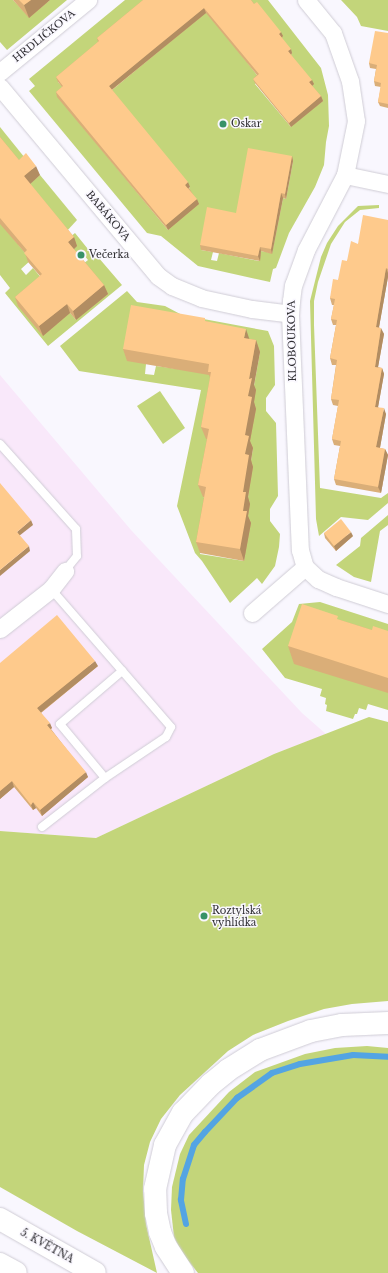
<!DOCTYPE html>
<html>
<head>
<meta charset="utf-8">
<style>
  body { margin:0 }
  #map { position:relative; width:388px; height:1273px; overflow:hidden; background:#f9f7fe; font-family:"Libre Baskerville",serif }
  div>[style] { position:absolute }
  .industrial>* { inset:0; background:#f9e8fa }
  .green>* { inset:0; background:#c3d57a }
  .stream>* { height:6px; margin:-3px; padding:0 3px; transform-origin:3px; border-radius:3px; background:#53a4e3 }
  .roads { filter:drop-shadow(0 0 1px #cfccd5) drop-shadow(0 0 1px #cfccd5) }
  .lane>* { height:8px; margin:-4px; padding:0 4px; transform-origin:4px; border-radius:4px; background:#fff }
  .street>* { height:17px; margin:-8.5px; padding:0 8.5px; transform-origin:8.5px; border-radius:8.5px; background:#fff }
  .highway>* { height:22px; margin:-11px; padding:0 11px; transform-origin:11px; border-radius:11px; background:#fff }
  .wall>* { inset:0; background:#daae78 }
  .shaded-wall>* { inset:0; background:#b28d62 }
  .building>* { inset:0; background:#feca8c }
  .dots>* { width:11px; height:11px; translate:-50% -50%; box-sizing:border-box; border:2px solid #f9f7fe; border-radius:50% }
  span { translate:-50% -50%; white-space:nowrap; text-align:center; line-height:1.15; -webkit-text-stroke:3px #f9f7fe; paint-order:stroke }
  .street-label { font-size:10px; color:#2f2e32 }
  .poi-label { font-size:10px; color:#2f2e32 }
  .left { translate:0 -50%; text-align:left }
</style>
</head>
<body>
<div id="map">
  <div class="industrial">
    <div style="clip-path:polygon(0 375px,131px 530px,302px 713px,326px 734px,274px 754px,96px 838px,0 831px)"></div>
  </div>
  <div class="green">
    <div style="clip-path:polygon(0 0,13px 0,29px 17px,50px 0,67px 0,7px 50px,0 42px)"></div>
    <div style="clip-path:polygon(evenodd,125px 0,150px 0,58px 82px,65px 90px,83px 127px,168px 230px,190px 187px,106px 95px,207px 11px,260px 79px,255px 84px,291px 127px,313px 84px,290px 56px,292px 53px,248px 0,268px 0,321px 68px,328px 95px,329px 126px,326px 142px,324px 165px,315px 187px,289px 233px,276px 268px,273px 269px,270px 282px,198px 266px,161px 236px,147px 233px,29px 91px,35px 86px,29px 79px,125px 0,293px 161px,286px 199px,283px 198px,272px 253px,261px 251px,259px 261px,219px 253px,217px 261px,211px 260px,213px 252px,201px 250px,238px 217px,293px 161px)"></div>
    <div style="clip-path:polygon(341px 0,388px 0,388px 31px,361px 26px,357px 17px)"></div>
    <div style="clip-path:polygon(0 127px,29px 163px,17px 174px,0 142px)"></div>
    <div style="clip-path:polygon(40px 175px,77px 220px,66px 232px,27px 186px)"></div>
    <div style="clip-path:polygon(379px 205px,379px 208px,360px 210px,345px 222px,331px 244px,318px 282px,314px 301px,314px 325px,320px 488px,381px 498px,388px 493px,388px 503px,368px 520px,341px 517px,319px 536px,316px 519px,310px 301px,321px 257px,327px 243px,338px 226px,358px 206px)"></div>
    <div style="clip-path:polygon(3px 221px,7px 231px,31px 260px,21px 269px,26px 275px,33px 268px,76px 320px,83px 264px,88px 260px,84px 255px,78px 259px,72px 251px,70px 237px,75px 233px,96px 259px,98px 257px,122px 285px,48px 346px,5px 293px,10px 288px,0 275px,0 224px)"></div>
    <div style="clip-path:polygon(evenodd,127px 291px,137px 302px,165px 306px,182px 315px,268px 331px,274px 346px,275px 385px,266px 398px,266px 411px,276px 423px,278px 496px,270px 509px,270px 521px,280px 534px,279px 547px,275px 566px,262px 584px,257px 578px,230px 603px,202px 561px,195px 553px,177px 506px,201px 390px,79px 371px,60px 346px,127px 291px,260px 352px,253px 391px,249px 447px,253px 448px,250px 466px,244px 561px,200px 554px,210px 498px,203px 497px,213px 441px,214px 374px,156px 366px,154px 375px,145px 374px,146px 364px,260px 352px)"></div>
    <div style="clip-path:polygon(160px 391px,185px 428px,163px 444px,137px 406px)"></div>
    <div style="clip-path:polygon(388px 515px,388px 525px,380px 531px,371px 582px,354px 577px,336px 565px,360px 546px,361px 538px)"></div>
    <div style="clip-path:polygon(320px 602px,388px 624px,388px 710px,368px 704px,366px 710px,359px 708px,357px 714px,355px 714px,353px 719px,326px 711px,327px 705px,325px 704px,326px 698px,320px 696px,322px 689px,285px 678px,262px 649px,292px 622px,299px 604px)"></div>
    <div style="clip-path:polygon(369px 717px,388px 722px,388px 1001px,352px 1004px,324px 1009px,288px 1021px,253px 1035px,228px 1051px,180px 1095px,161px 1119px,150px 1142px,144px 1165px,143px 1191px,146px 1224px,157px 1273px,77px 1231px,0 1187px,0 831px,96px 838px,274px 754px)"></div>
    <div style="clip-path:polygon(367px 1046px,388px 1048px,388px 1273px,198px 1273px,182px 1253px,174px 1237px,171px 1210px,172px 1187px,180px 1154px,189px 1135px,229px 1092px,255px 1072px,305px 1054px,335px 1048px)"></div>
  </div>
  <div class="stream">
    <div style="left:186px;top:1224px;width:25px;rotate:-102deg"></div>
    <div style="left:181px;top:1200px;width:21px;rotate:-85deg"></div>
    <div style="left:183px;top:1179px;width:36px;rotate:-72deg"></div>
    <div style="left:194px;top:1145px;width:17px;rotate:-50deg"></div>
    <div style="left:205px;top:1132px;width:47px;rotate:-46.7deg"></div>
    <div style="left:237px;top:1098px;width:43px;rotate:-35.5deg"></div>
    <div style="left:272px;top:1073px;width:29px;rotate:-18deg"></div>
    <div style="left:300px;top:1064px;width:54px;rotate:-9.6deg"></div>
    <div style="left:353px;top:1055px;width:35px;rotate:3deg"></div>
  </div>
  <div class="roads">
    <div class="lane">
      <div style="left:0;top:444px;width:114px;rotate:48.2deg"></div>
      <div style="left:76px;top:529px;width:27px;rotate:88deg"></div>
      <div style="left:77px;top:556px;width:19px;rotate:129deg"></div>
      <div style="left:105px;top:778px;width:70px;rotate:-129.8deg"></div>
      <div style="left:60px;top:724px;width:82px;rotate:-40.5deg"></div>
      <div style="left:42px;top:827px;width:80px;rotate:-37.9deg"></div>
      <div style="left:105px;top:778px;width:73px;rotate:-33.9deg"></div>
      <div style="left:166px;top:737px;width:11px;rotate:-63deg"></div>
      <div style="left:171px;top:727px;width:183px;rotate:-131deg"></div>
    </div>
    <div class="street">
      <div style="left:306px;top:0;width:43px;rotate:50.7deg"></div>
      <div style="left:333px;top:33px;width:51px;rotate:70.5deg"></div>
      <div style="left:350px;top:81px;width:40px;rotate:81.5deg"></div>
      <div style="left:356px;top:121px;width:55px;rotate:101.5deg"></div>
      <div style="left:345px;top:175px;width:85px;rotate:117.5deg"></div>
      <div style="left:306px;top:250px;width:37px;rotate:110deg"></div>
      <div style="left:293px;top:285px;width:16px;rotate:97deg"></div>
      <div style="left:291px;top:301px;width:13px;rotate:94deg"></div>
      <div style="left:290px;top:314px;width:236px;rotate:87.6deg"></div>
      <div style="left:300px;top:550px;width:18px;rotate:74deg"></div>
      <div style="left:305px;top:567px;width:18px;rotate:43deg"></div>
      <div style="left:318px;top:579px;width:20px;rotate:24deg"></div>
      <div style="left:336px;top:587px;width:55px;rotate:18.1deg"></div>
      <div style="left:0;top:72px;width:114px;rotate:-39.3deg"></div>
      <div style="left:0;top:87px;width:246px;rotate:50.1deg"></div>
      <div style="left:158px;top:276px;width:17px;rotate:36deg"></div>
      <div style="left:172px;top:286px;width:31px;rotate:22deg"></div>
      <div style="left:201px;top:298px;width:52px;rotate:12.2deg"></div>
      <div style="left:252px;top:309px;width:38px;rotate:7deg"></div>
      <div style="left:345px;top:175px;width:44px;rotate:11.8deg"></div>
      <div style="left:252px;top:613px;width:70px;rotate:-41deg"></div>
      <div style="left:0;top:629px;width:65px;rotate:-38.1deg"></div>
      <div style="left:51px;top:589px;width:23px;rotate:-52deg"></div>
    </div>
    <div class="highway">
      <div style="left:0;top:1219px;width:109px;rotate:29.6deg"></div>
      <div style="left:0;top:1264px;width:18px;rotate:29deg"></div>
      <div style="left:183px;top:1273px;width:31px;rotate:-123deg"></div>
      <div style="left:166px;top:1247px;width:16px;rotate:-112deg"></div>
      <div style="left:160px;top:1232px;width:19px;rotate:-102deg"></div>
      <div style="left:156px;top:1213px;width:24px;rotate:-92deg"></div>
      <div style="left:155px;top:1189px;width:45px;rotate:-77.2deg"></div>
      <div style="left:165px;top:1145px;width:37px;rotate:-61deg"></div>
      <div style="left:183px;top:1113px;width:40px;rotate:-46deg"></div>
      <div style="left:211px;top:1084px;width:22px;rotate:-39deg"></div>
      <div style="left:228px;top:1070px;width:38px;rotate:-32deg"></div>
      <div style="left:260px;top:1050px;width:54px;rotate:-20.4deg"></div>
      <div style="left:311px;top:1031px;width:32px;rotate:-11deg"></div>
      <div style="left:342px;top:1025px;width:46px;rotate:-2.5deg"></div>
    </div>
  </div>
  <div class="wall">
    <div style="clip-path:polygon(13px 0,50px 0,29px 18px)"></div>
    <div style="clip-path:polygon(143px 0,251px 0,283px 36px,282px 38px,292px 53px,291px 55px,314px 84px,312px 86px,321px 96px,323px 101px,291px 127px,255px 83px,253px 79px,257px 75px,206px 13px,157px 53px,112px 90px,190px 187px,189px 188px,199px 204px,168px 230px,57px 97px,56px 92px,62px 87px,58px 82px,56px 77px,98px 42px,97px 38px)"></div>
    <div style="clip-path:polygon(388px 33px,388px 108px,380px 106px,378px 102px,381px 87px,375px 86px,374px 81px,376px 69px,370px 68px,369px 63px)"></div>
    <div style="clip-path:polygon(0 137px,19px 160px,40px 175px,30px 184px,74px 237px,77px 246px,74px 249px,104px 285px,108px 294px,76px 320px,70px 313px,43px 336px,18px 306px,15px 297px,40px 276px,28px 262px,25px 253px,0 224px)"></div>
    <div style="clip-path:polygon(292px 156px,293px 161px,286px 199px,283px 198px,272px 254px,261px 251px,260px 261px,201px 250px,200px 245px,236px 213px)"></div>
    <div style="clip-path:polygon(388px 220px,388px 277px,379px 327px,384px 334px,378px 367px,382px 368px,384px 374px,378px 407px,386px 414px,380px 448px,385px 449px,388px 455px,381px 493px,336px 485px,334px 479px,340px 446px,334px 445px,332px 439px,338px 406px,333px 405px,331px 399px,336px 365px,332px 365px,330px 358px,336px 325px,333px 325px,331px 319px,334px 305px,332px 305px,330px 298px,347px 261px,358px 244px)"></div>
    <div style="clip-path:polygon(206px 321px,250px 339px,256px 340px,260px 352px,254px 385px,256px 390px,254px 402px,256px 409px,250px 441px,253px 448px,251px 460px,253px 467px,248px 497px,250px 504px,248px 516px,251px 523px,244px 561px,200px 553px,196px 542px,204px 497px,203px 497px,198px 485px,207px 439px,206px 439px,201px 427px,210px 378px,209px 375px,127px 361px,123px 349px)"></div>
    <div style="clip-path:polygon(324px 533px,353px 536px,336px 551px,325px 538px)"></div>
    <div style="clip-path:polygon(340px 620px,372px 630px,388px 631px,388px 693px,294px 664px,288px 646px)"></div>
    <div style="clip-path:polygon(0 663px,98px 666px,41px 713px,52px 728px,51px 729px,88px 777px,42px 816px,36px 808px,33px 810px,14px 787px,0 799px)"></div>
  </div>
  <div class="shaded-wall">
    <div style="clip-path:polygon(31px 0,50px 0,29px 18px,24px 5px)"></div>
    <div style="clip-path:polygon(204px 8px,206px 13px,110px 91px,109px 86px)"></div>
    <div style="clip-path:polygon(281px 32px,283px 36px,280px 39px,279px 34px)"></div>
    <div style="clip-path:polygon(291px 49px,292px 53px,290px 56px,288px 51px)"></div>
    <div style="clip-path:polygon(312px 80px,314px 84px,311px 87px,309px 82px)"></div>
    <div style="clip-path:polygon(321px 96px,323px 101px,291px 127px,289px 123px)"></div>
    <div style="clip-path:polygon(292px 156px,293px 161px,286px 199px,285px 194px)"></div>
    <div style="clip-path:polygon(36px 166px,40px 175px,28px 186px,24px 176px)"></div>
    <div style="clip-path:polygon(188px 182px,190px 187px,187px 189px,185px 185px)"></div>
    <div style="clip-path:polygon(281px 193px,283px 198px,272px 254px,271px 249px)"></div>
    <div style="clip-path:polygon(197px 199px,199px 204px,168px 230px,166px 225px)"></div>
    <div style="clip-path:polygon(74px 237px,77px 246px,72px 251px,68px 242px)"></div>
    <div style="clip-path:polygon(260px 247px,261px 251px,260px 261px,258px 256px)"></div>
    <div style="clip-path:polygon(386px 268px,388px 273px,388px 277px,378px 333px,376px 327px)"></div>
    <div style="clip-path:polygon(104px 285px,108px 294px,76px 320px,73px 311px)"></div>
    <div style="clip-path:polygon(67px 304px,70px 313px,43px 336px,39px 326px)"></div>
    <div style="clip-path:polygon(381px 328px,384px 334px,377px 373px,375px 367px)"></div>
    <div style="clip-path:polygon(246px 329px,250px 341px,244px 338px)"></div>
    <div style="clip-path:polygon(256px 340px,260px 352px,254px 385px,256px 390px,254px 402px,256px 409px,250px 441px,253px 448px,251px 460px,253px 467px,248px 497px,250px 504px,248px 516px,251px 523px,244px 561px,240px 549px,243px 511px,243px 492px,245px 454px,245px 435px,249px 379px)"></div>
    <div style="clip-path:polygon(382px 368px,384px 374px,377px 413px,375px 407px)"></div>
    <div style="clip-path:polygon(384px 408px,386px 414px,379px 453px,376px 447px)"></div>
    <div style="clip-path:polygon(385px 449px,388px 455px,381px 493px,378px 487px)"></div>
    <div style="clip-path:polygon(31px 520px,33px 525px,19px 536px,17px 532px)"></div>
    <div style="clip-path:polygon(351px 532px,353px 536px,336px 551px,334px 546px)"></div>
    <div style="clip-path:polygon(29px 546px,30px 551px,0 576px,0 570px)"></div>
    <div style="clip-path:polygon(95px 661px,98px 666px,39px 714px,37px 708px)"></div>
    <div style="clip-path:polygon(50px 723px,52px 728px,49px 730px,47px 725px)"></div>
    <div style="clip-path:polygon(86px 772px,88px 777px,42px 816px,40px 810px)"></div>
    <div style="clip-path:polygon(12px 781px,14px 787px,0 799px,0 791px)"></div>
    <div style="clip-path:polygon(33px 802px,36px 808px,33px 810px,31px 805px)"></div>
  </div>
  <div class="building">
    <div style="clip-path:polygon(19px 0,31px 0,24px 5px)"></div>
    <div style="clip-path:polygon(143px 0,251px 0,254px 4px,257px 2px,281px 32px,279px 34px,291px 49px,288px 51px,312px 80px,309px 82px,321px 96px,289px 123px,253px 79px,259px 74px,204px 8px,155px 48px,109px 86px,188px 182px,185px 185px,197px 199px,166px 225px,56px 92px,63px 86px,56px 77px,99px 41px,97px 38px)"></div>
    <div style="clip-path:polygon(375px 31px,388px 33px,388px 104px,378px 102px,381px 83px,374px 81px,377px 65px,369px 63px)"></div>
    <div style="clip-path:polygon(0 137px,19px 160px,26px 153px,36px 166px,24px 176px,74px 237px,68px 242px,104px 285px,73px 311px,67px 304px,39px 326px,15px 297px,42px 274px,24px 253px,27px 250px,0 218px)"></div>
    <div style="clip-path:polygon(248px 148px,292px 156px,285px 194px,281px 193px,271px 249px,260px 247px,258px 256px,200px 245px,207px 207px,236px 213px)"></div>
    <div style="clip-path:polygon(363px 215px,388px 220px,388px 269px,386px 268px,376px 327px,381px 328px,375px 367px,382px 368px,375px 407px,384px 408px,376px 447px,385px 449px,378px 487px,334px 479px,341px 441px,332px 439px,339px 400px,331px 399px,337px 360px,330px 358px,337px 320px,331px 319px,335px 299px,330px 298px,333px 279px,338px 280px,342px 260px,347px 261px,351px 241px,358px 244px)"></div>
    <div style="clip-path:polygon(131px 305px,205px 318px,205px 321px,246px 329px,244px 338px,256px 340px,249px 379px,252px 378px,248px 396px,252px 397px,245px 435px,249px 436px,245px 454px,249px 455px,243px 492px,246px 492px,243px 511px,247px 511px,240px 549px,196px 542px,206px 487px,198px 485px,209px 429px,201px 427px,211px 372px,208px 372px,209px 364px,123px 349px)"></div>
    <div style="clip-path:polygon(0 483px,31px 520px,17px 532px,29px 546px,0 570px)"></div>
    <div style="clip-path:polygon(341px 519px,351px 532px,334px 546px,324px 533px)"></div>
    <div style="clip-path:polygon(302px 604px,338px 616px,337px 619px,372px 630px,373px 626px,388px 631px,388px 678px,288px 646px)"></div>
    <div style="clip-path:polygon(57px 615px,95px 661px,37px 708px,50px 723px,47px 725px,86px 772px,40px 810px,33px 802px,31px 805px,12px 781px,0 791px,0 663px)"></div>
  </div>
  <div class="dots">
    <div style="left:223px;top:124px;background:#389268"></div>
    <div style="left:81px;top:255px;background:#389268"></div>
    <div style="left:204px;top:916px;background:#389268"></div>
  </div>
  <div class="street-label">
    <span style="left:44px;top:36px;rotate:-39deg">HRDLIČKOVA</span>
    <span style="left:108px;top:216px;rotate:50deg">BABÁKOVA</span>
    <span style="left:292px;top:341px;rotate:-91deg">KLOBOUKOVA</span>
    <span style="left:47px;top:1246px;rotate:29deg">5. KVĚTNA</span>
  </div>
  <div class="poi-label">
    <span class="left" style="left:231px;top:124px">Oskar</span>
    <span class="left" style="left:89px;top:255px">Večerka</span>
    <span class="left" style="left:212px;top:916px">Roztylská<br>vyhlídka</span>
  </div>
</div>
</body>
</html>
